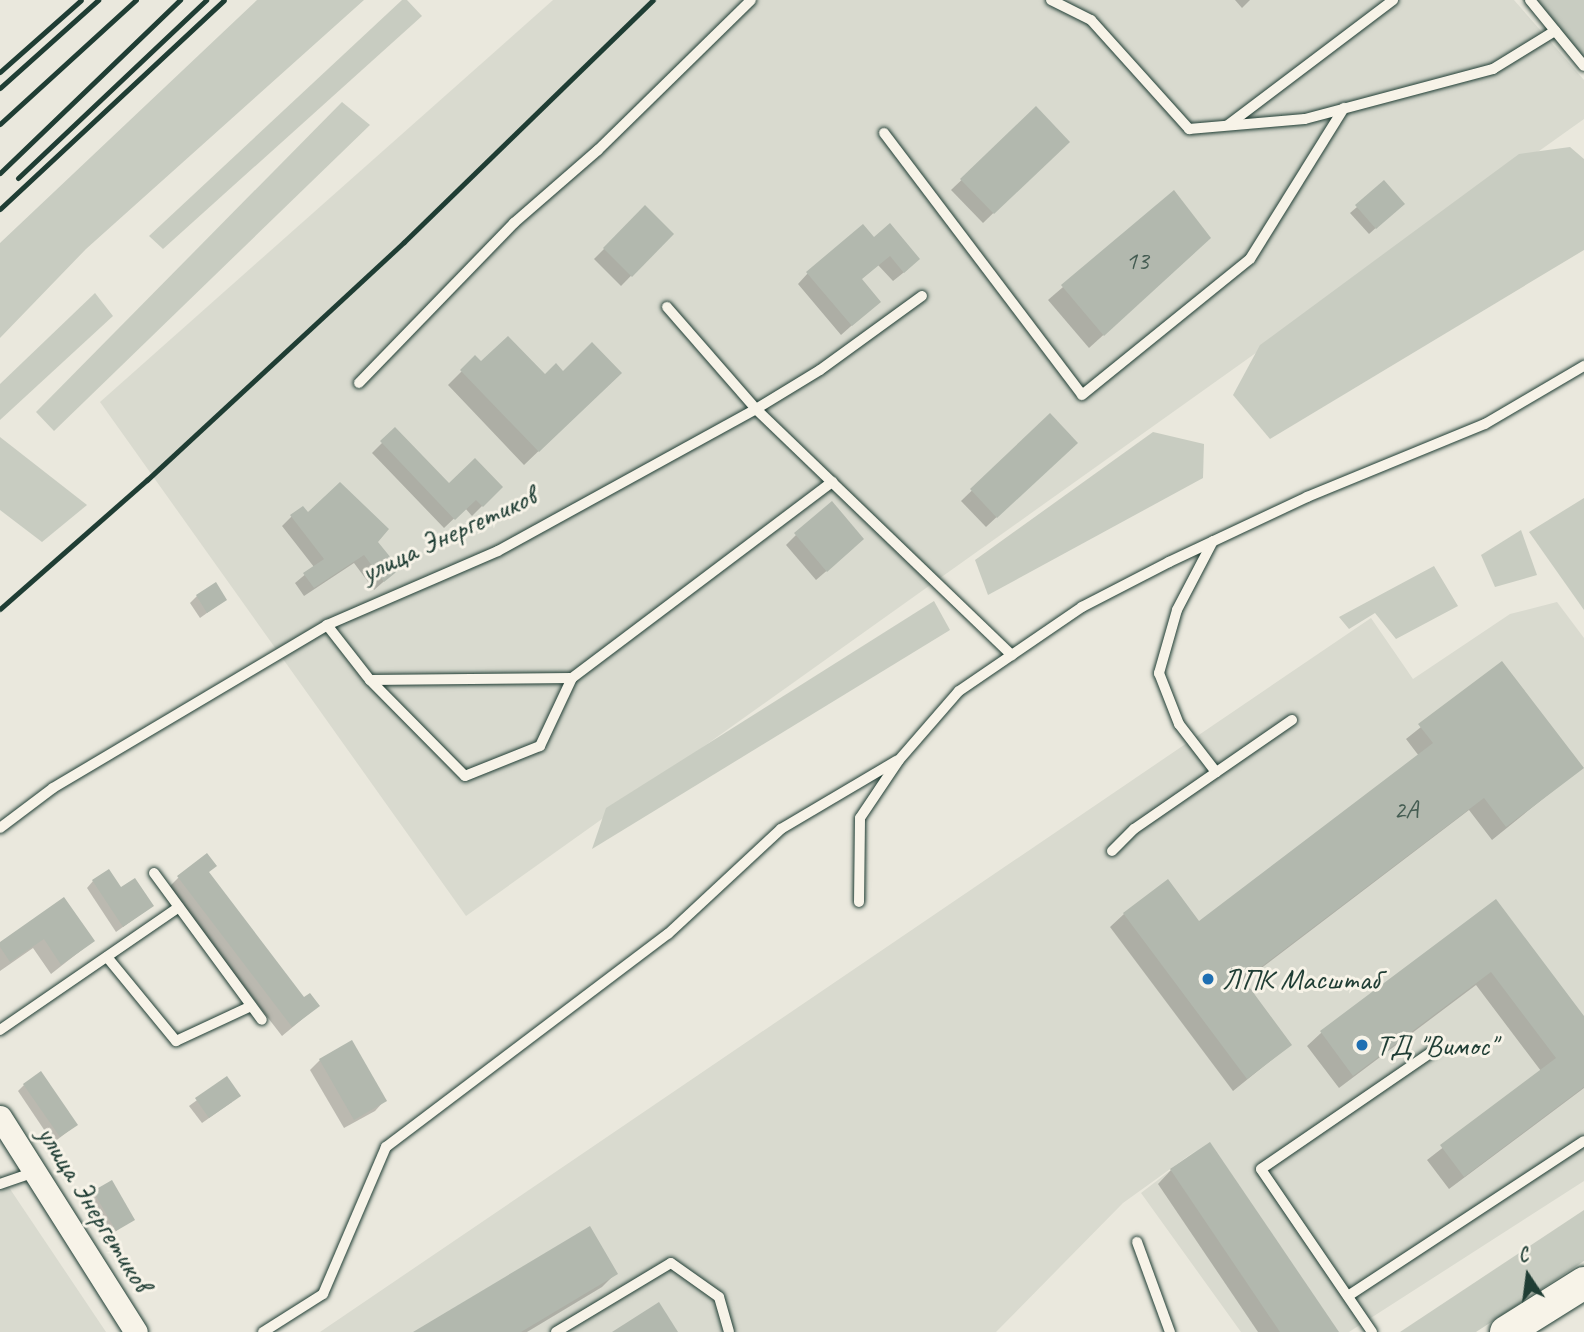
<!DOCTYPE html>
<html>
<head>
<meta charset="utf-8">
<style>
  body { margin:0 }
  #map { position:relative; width:1584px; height:1332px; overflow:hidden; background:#eae8dd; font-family:Caveat,sans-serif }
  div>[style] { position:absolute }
  .built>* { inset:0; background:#d9dacf }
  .green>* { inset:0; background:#c8ccc1 }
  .shadow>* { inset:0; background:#0003 }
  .building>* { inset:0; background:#b2b8ae }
  .roads { filter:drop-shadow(0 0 2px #1f3d34) drop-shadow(0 0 2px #1f3d34) }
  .lane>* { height:10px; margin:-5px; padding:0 5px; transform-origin:5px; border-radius:5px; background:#f7f3e8 }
  .street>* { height:23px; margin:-11.5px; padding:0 11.5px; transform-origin:11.5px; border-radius:11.5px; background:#f7f3e8 }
  .secondary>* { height:32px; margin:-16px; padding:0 16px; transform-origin:16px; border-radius:16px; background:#f7f3e8 }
  .rail>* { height:5px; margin:-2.5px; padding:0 2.5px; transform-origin:2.5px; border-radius:2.5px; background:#1f3d34 }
  .dots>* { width:19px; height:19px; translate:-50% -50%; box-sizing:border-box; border:4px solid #f7f3e8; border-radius:50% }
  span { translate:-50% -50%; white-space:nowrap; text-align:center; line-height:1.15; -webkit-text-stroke:6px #f7f3e8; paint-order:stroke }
  .number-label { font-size:26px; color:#445c52 }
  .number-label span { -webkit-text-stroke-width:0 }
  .street-label { font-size:30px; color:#1f3d34 }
  .poi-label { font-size:30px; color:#1f3d34 }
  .left { translate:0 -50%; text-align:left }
  .north { position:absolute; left:1493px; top:1241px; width:70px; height:70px; -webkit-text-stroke:5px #f7f3e8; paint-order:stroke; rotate:347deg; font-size:19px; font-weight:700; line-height:28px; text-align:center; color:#1f3d34 }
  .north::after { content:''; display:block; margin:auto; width:24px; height:32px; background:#1f3d34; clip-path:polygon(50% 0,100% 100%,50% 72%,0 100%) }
</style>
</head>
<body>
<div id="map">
  <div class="built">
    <div style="clip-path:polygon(553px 0,1514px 0,1584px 80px,1584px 119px,466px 916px,100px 402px)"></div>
    <div style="clip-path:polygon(1557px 602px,1584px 638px,1584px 1181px,1349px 1332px,1241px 1332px,1141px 1193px,1198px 1149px,1123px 1203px,996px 1332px,320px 1332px,1371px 618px,1413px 679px,1510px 614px)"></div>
    <div style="clip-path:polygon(0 1174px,106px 1332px,0 1332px)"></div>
  </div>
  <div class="green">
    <div style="clip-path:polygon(257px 0,364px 0,86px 249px,0 338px,0 243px)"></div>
    <div style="clip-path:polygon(402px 0,407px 0,422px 16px,163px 249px,149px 236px)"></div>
    <div style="clip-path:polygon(1522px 0,1584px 0,1584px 68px,1581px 66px)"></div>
    <div style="clip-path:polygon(342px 102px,370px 125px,54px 431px,36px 412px)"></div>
    <div style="clip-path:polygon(1570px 147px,1584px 159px,1584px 250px,1270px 439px,1233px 395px,1260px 345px,1519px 154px)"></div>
    <div style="clip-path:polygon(95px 293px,113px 316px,0 420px,0 384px)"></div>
    <div style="clip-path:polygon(1153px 432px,1204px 444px,1203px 478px,988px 595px,975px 560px)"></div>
    <div style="clip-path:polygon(0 437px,87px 505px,42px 542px,0 510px)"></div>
    <div style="clip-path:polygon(1584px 498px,1584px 610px,1529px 532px)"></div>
    <div style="clip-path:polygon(1521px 530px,1537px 575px,1495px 587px,1481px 555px)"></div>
    <div style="clip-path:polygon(1434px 566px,1458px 606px,1396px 639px,1375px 613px,1349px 629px,1339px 617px)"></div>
    <div style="clip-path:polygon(934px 601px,950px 630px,592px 849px,606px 808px)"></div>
    <div style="clip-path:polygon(1584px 1210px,1584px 1261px,1476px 1332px,1400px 1332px)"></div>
  </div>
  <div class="shadow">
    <div style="clip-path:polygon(1235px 0,1250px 0,1242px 8px)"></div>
    <div style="clip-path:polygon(1036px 109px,1067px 142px,983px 223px,951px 190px)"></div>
    <div style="clip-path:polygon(1173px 192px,1195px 252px,1089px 348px,1048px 300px)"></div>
    <div style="clip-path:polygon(1357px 207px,1396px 210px,1369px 234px,1350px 213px)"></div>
    <div style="clip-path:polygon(645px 208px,672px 234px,621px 286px,594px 259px)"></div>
    <div style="clip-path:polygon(873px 239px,908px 269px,893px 281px,878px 265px,860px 280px,868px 311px,841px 335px,798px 284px,808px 273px)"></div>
    <div style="clip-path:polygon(475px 358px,481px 364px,545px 377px,563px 373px,620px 373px,524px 465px,448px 385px)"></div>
    <div style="clip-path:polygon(1050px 415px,1065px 453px,986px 527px,961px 501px)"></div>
    <div style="clip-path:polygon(395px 430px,449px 486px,501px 487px,472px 516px,465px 508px,444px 528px,372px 453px)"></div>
    <div style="clip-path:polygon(308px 515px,376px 542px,398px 569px,374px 590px,354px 563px,304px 596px,295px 583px,314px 567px,282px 526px,292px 516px)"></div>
    <div style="clip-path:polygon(796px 535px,852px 549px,816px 580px,786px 545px)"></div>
    <div style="clip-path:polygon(197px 596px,225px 600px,200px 618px,190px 603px)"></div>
    <div style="clip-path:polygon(1501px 663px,1581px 768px,1492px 840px,1469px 810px,1243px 982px,1290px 1045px,1233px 1091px,1110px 927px,1124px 914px,1199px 923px,1419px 756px,1406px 739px)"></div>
    <div style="clip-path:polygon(207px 873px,304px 1000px,318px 1006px,282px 1036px,168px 888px,178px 878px)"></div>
    <div style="clip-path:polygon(93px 881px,120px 889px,152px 906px,116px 932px,87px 888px)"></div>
    <div style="clip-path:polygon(64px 899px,93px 941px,51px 974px,33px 948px,0 971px,0 944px)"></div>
    <div style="clip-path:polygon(1495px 901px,1584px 1019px,1584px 1088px,1449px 1189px,1427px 1160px,1541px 1071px,1476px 985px,1339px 1088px,1307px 1046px,1321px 1033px)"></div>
    <div style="clip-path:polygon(320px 1060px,385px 1100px,375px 1111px,344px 1128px,310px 1070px)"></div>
    <div style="clip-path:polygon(227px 1078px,232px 1102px,202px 1123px,189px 1106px)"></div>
    <div style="clip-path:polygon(24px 1085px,76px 1125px,53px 1143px,18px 1091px)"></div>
    <div style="clip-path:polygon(1171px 1170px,1336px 1332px,1258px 1332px,1158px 1184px)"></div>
    <div style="clip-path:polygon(111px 1182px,133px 1219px,109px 1236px,87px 1199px)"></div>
    <div style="clip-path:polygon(616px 1273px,602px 1287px,527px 1332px,417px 1332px)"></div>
  </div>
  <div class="building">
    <div style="clip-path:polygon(1036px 106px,1070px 142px,994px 214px,960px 179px)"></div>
    <div style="clip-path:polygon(1384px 180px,1405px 204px,1376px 229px,1355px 205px)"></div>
    <div style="clip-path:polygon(1174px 190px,1211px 238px,1104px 336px,1061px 285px)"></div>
    <div style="clip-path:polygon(645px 205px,674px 234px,632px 277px,603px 248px)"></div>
    <div style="clip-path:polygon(890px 223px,920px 259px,904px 273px,890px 256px,862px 279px,881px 302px,852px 326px,806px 272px,863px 224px,874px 237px)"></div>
    <div style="clip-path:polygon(508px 336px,545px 374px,556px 363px,563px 371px,592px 342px,622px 373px,539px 452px,460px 370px,475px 355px,481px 361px)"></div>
    <div style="clip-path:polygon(1050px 413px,1078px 443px,997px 518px,970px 489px)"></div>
    <div style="clip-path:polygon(395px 427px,449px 483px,475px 458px,503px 487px,483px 507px,476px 500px,455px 520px,380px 441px)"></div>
    <div style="clip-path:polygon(340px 482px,389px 529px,378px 542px,400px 569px,384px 582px,364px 555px,314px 588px,303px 573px,324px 559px,290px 515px,303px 506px,308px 512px)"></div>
    <div style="clip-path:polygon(832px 501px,864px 539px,827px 572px,794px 533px)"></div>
    <div style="clip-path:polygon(216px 582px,227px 600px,207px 613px,196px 595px)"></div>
    <div style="clip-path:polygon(1502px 661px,1584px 768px,1506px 827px,1484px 798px,1244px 980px,1292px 1045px,1247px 1079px,1123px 913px,1168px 879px,1199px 921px,1433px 743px,1418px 724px)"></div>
    <div style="clip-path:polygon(207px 853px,217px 866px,209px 872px,304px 997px,310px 993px,320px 1006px,292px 1027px,177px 876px)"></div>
    <div style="clip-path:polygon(109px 869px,121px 887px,135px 878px,154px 906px,123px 927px,92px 880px)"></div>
    <div style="clip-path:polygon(64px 897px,95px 941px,61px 965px,44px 939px,10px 962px,0 947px,0 942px)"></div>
    <div style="clip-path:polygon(1496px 899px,1584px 1016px,1584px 1087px,1464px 1177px,1440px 1145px,1556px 1058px,1491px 972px,1353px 1076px,1320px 1031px)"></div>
    <div style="clip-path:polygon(352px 1040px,387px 1101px,354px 1120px,319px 1059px)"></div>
    <div style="clip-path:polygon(41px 1071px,78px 1125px,60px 1137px,23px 1084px)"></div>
    <div style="clip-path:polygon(227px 1076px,241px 1096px,209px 1118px,195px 1098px)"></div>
    <div style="clip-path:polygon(1210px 1142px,1339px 1332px,1280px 1332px,1170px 1169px)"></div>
    <div style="clip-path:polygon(112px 1180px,135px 1220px,116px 1231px,93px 1191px)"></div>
    <div style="clip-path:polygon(590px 1226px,618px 1274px,521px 1332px,413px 1332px)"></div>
    <div style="clip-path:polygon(659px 1302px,678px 1332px,612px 1332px)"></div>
  </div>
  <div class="roads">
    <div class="lane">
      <div style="left:1051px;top:0;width:45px;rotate:26.6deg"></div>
      <div style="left:1091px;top:20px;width:147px;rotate:48deg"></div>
      <div style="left:1189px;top:129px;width:116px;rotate:-4.9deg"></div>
      <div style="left:1305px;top:119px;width:195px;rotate:-14.9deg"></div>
      <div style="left:1493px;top:69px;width:73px;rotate:-31.5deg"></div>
      <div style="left:1530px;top:0;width:85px;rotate:50.7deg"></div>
      <div style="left:1228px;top:125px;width:207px;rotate:-37.1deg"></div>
      <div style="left:884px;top:133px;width:328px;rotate:52.9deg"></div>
      <div style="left:1082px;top:395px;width:216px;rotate:-39deg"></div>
      <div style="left:1250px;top:259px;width:178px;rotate:-58.1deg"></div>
      <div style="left:667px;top:307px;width:135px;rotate:48.9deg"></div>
      <div style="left:756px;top:409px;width:355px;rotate:43.9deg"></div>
      <div style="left:359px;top:383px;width:223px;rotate:-45.9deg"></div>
      <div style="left:514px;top:223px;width:111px;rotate:-41deg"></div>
      <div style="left:598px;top:150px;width:214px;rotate:-44.4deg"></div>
      <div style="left:1213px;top:541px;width:78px;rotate:117.6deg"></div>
      <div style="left:1177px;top:610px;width:66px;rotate:105.9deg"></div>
      <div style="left:1159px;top:673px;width:55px;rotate:68.6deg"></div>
      <div style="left:1179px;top:724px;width:61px;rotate:52.4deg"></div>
      <div style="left:327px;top:625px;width:70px;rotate:52deg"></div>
      <div style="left:370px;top:680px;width:202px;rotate:-0.6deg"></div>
      <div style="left:572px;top:678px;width:326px;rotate:-37deg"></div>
      <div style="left:370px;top:680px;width:135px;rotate:45.3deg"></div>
      <div style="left:465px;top:776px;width:81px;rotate:-21.8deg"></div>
      <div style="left:540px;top:746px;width:75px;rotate:-64.8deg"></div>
      <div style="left:0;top:828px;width:66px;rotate:-37deg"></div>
      <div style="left:53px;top:788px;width:319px;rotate:-30.7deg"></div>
      <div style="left:327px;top:625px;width:186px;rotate:-23.4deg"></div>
      <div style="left:498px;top:551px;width:294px;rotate:-28.8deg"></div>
      <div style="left:756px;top:409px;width:75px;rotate:-31.4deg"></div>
      <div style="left:820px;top:370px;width:126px;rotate:-36deg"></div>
      <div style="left:1112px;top:851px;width:31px;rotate:-45deg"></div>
      <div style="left:1134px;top:829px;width:192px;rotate:-34.6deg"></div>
      <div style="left:154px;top:873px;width:182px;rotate:53.7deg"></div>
      <div style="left:859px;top:902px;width:84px;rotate:-89.3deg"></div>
      <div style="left:860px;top:818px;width:70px;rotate:-56.1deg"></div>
      <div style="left:899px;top:760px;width:91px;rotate:-49deg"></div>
      <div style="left:959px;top:691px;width:149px;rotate:-34.3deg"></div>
      <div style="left:1082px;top:607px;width:98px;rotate:-27.3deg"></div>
      <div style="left:1169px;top:562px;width:153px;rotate:-25.2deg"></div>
      <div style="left:1307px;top:497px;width:192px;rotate:-22.3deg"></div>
      <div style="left:1485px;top:424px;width:115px;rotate:-30.4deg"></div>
      <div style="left:107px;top:957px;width:109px;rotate:50.6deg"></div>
      <div style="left:176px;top:1041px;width:83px;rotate:-25deg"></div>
      <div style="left:0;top:1030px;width:217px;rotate:-34.5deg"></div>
      <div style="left:0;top:1184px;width:36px;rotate:-19deg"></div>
      <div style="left:1137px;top:1242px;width:96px;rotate:69.9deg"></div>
      <div style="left:1348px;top:1296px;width:282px;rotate:-33.3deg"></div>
      <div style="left:263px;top:1332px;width:71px;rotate:-32.3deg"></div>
      <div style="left:323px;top:1294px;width:160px;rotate:-66.8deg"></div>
      <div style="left:386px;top:1147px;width:353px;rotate:-37.1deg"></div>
      <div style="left:668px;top:934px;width:154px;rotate:-42.9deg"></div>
      <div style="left:781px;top:829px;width:134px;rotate:-30.6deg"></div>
      <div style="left:556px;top:1332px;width:134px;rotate:-31deg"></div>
      <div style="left:671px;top:1263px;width:59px;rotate:35.3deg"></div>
      <div style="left:719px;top:1297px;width:36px;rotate:74deg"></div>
      <div style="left:1372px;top:1332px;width:197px;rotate:-124.3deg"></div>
      <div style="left:1261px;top:1169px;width:212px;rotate:-34.4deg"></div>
    </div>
    <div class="street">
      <div style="left:0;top:1117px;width:254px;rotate:57.7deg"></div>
    </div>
    <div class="secondary">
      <div style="left:1506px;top:1332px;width:92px;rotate:-32.1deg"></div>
    </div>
  </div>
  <div class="rail">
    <div style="left:0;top:72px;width:108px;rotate:-41.6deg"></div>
    <div style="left:0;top:88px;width:132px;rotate:-41.9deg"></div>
    <div style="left:0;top:124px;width:184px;rotate:-42.4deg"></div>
    <div style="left:0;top:173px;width:250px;rotate:-43.9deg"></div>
    <div style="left:18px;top:178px;width:259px;rotate:-43.4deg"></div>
    <div style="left:0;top:209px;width:306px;rotate:-43deg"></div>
    <div style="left:0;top:609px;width:196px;rotate:-41.3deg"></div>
    <div style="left:147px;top:480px;width:350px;rotate:-42.8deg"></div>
    <div style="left:404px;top:242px;width:347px;rotate:-44.2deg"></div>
  </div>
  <div class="dots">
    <div style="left:1208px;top:979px;background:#1f6fb2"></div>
    <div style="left:1362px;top:1045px;background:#1f6fb2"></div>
  </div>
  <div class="number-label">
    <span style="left:1137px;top:261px">13</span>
    <span style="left:1406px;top:810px">2А</span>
  </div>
  <div class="street-label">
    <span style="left:448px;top:534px;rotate:-25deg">улица Энергетиков</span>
    <span style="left:95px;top:1208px;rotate:58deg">улица Энергетиков</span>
  </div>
  <div class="poi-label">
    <span class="left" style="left:1222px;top:979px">ЛПК Масштаб</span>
    <span class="left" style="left:1376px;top:1045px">ТД "Вимос"</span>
  </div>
  <div class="north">С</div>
</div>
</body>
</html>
